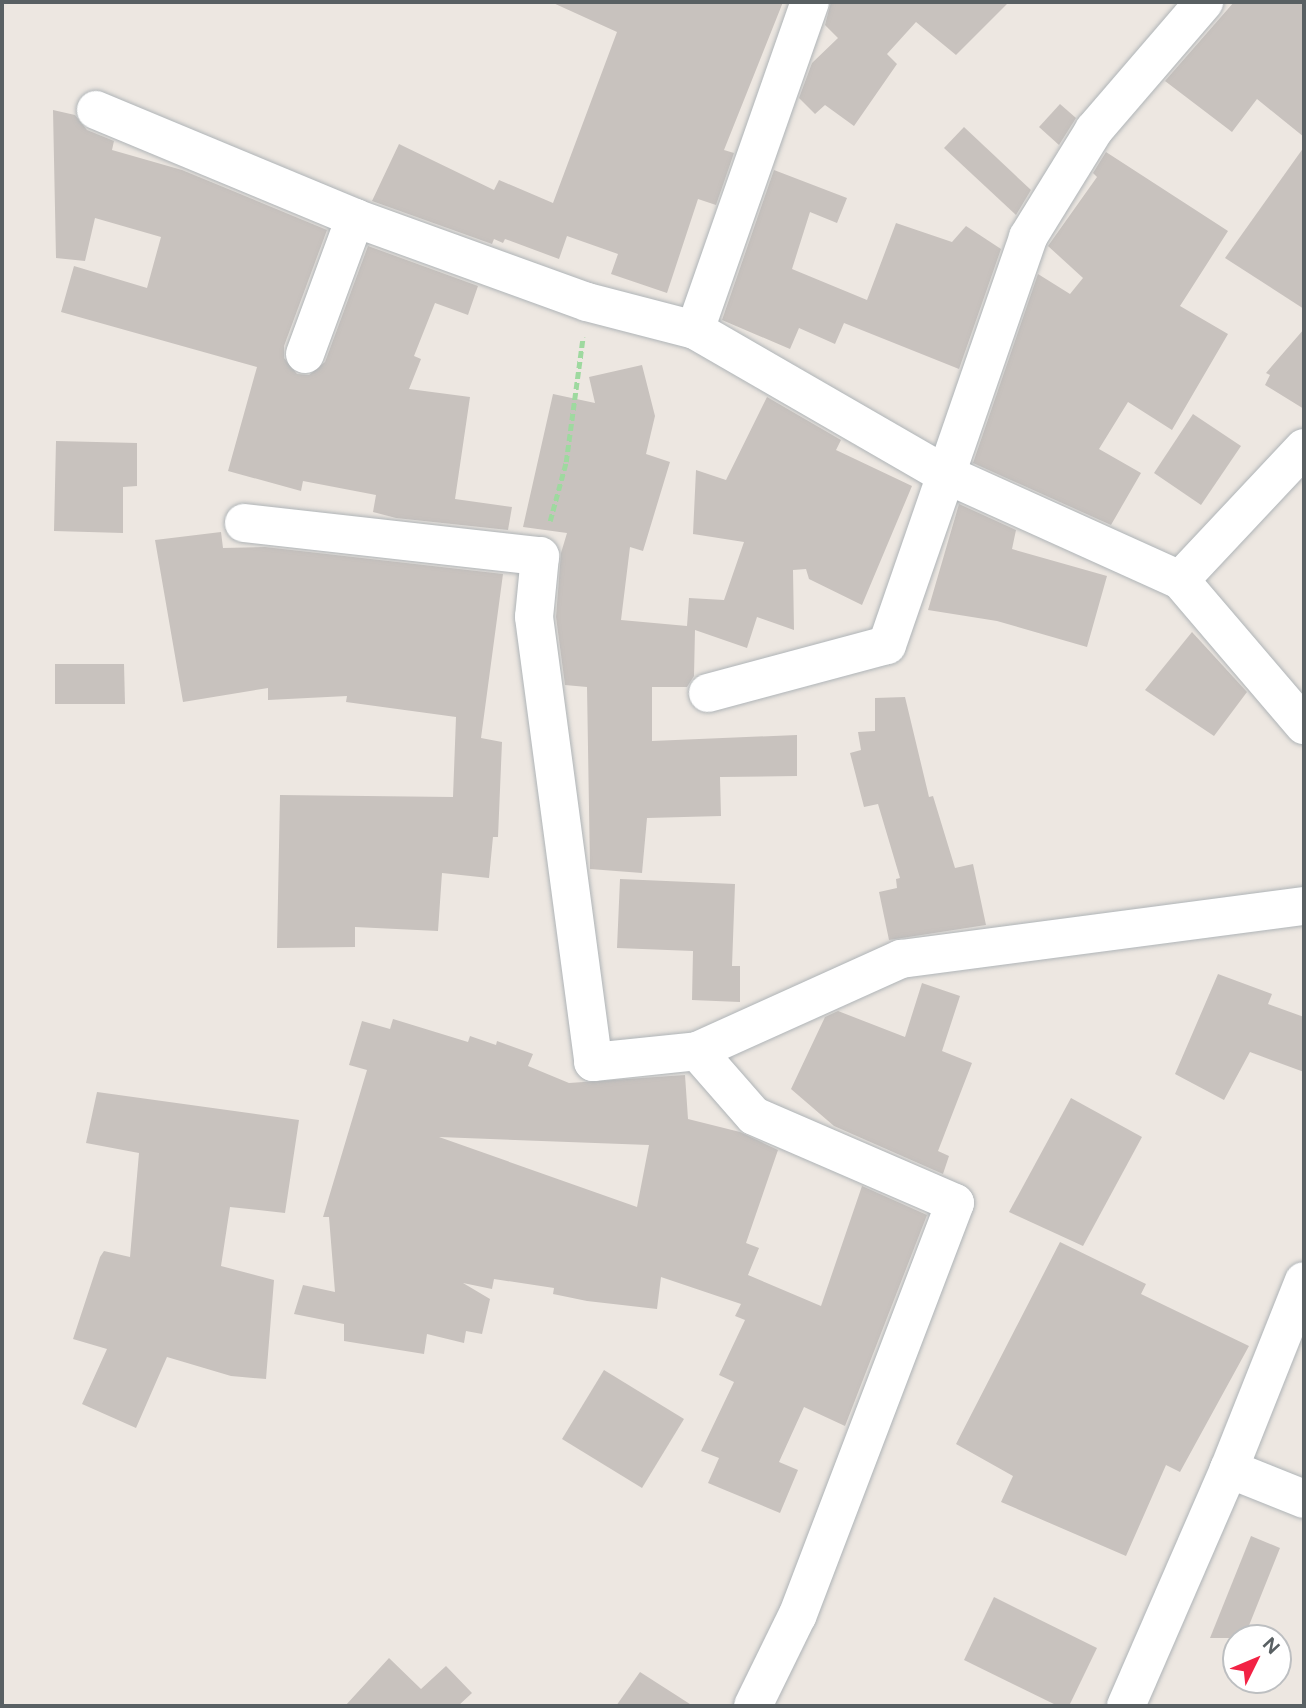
<!DOCTYPE html>
<html>
<head>
<meta charset="utf-8">
<style>
  body { margin:0 }
  #map { position:relative; width:1306px; height:1708px; overflow:hidden; background:#ede7e1; font-family:Figtree,sans-serif }
  div>[style] { position:absolute }
  .building>* { inset:0; background:#c8c2be }
  .path>* { height:4.5px; margin-top:-2.25px; transform-origin:0; background:repeating-linear-gradient(90deg,#9ed99f 0 7px,transparent 0 10.5px) }
  .roads { filter:drop-shadow(0 0 2px #afb4b7) drop-shadow(0 0 2px #afb4b7) }
  .minor>* { height:38px; margin:-19px; padding:0 19px; transform-origin:19px; border-radius:19px; background:#fff }
  span { translate:-50% -50%; white-space:nowrap; text-align:center; line-height:1.15; -webkit-text-stroke:7px #fff; paint-order:stroke }
  .frame { position:absolute; inset:0; border:4px solid #596063; pointer-events:none }
  .north { position:absolute; left:1222px; top:1624px; width:70px; height:70px; box-sizing:border-box; background:#fff; border:2px solid #bdbfc1; border-radius:50%; rotate:47deg; font-size:19px; font-weight:700; line-height:28px; text-align:center; color:#596063 }
  .north::after { content:''; display:block; margin:auto; width:24px; height:32px; background:#f22244; clip-path:polygon(50% 0,100% 100%,50% 72%,0 100%) }
</style>
</head>
<body>
<div id="map">
  <div class="building">
    <div style="clip-path:polygon(551px 2px,783px 2px,724px 150px,734px 153px,716px 205px,698px 199px,667px 293px,611px 274px,618px 254px,567px 236px,559px 259px,505px 239px,503px 243px,494px 239px,492px 244px,372px 201px,399px 144px,494px 190px,499px 180px,553px 203px,617px 32px)"></div>
    <div style="clip-path:polygon(831px 2px,1009px 2px,956px 55px,916px 22px,887px 54px,897px 64px,854px 126px,825px 105px,815px 114px,799px 98px,812px 63px,838px 38px,825px 25px)"></div>
    <div style="clip-path:polygon(1234px 2px,1304px 2px,1304px 137px,1257px 99px,1232px 132px,1165px 81px)"></div>
    <div style="clip-path:polygon(1060px 104px,1076px 118px,1059px 145px,1039px 127px)"></div>
    <div style="clip-path:polygon(53px 110px,75px 115px,87px 130px,114px 141px,112px 150px,182px 170px,327px 230px,284px 346px,284px 358px,297px 374px,309px 375px,325px 362px,368px 246px,478px 286px,468px 315px,435px 303px,414px 356px,421px 359px,409px 389px,470px 397px,455px 499px,512px 507px,508px 530px,396px 518px,373px 512px,376px 495px,303px 481px,301px 491px,228px 471px,257px 367px,61px 312px,74px 266px,147px 288px,161px 237px,95px 218px,85px 261px,56px 258px)"></div>
    <div style="clip-path:polygon(964px 127px,1031px 190px,1016px 215px,944px 148px)"></div>
    <div style="clip-path:polygon(1304px 147px,1304px 309px,1225px 258px)"></div>
    <div style="clip-path:polygon(1106px 152px,1228px 231px,1180px 306px,1228px 334px,1172px 430px,1128px 402px,1099px 449px,1141px 473px,1111px 525px,973px 463px,1038px 274px,1070px 294px,1083px 278px,1048px 246px,1097px 177px,1093px 173px)"></div>
    <div style="clip-path:polygon(774px 170px,847px 198px,837px 223px,810px 212px,792px 269px,867px 300px,896px 223px,952px 242px,966px 226px,1001px 249px,959px 369px,844px 323px,835px 344px,799px 328px,790px 349px,722px 320px)"></div>
    <div style="clip-path:polygon(1304px 329px,1304px 409px,1265px 385px,1270px 375px,1266px 373px)"></div>
    <div style="clip-path:polygon(642px 365px,655px 416px,646px 454px,670px 462px,643px 551px,630px 547px,621px 620px,687px 626px,689px 598px,724px 600px,744px 542px,693px 534px,696px 470px,726px 480px,767px 397px,841px 440px,836px 450px,912px 486px,862px 605px,809px 579px,806px 569px,793px 570px,794px 630px,757px 617px,747px 648px,695px 630px,694px 676px,687px 687px,652px 687px,652px 741px,797px 735px,797px 776px,720px 777px,721px 816px,647px 818px,642px 873px,590px 869px,587px 687px,565px 685px,556px 617px,561px 553px,567px 533px,523px 527px,553px 394px,595px 403px,589px 377px)"></div>
    <div style="clip-path:polygon(1193px 414px,1241px 446px,1201px 505px,1154px 473px)"></div>
    <div style="clip-path:polygon(56px 441px,137px 443px,137px 486px,123px 487px,123px 533px,54px 531px)"></div>
    <div style="clip-path:polygon(959px 504px,1016px 530px,1012px 549px,1107px 576px,1087px 647px,997px 621px,928px 610px)"></div>
    <div style="clip-path:polygon(221px 532px,223px 548px,265px 547px,503px 574px,481px 738px,502px 742px,498px 837px,493px 837px,489px 878px,442px 873px,438px 931px,355px 927px,355px 947px,277px 948px,280px 795px,453px 797px,456px 717px,346px 702px,347px 696px,268px 700px,268px 688px,183px 702px,155px 540px)"></div>
    <div style="clip-path:polygon(1192px 632px,1247px 692px,1214px 736px,1145px 690px)"></div>
    <div style="clip-path:polygon(55px 664px,124px 664px,125px 704px,55px 704px)"></div>
    <div style="clip-path:polygon(905px 697px,929px 797px,933px 796px,955px 868px,973px 864px,986px 925px,889px 940px,879px 892px,897px 888px,896px 879px,900px 878px,878px 804px,864px 807px,850px 753px,861px 750px,858px 732px,875px 731px,875px 698px)"></div>
    <div style="clip-path:polygon(620px 879px,735px 884px,732px 966px,740px 966px,740px 1002px,692px 1000px,693px 951px,617px 948px)"></div>
    <div style="clip-path:polygon(1218px 974px,1272px 994px,1268px 1004px,1304px 1017px,1304px 1072px,1250px 1052px,1224px 1100px,1175px 1074px)"></div>
    <div style="clip-path:polygon(922px 983px,960px 996px,942px 1051px,972px 1063px,938px 1151px,949px 1156px,943px 1174px,834px 1126px,791px 1089px,825px 1017px,838px 1011px,905px 1037px)"></div>
    <div style="clip-path:polygon(evenodd,393px 1019px,468px 1042px,470px 1036px,496px 1045px,497px 1041px,533px 1054px,528px 1066px,569px 1083px,685px 1075px,688px 1119px,740px 1132px,778px 1150px,746px 1243px,759px 1248px,748px 1275px,821px 1306px,862px 1186px,927px 1215px,845px 1426px,804px 1407px,779px 1462px,798px 1470px,780px 1513px,708px 1483px,719px 1458px,701px 1451px,734px 1382px,719px 1375px,745px 1320px,735px 1316px,741px 1304px,661px 1277px,657px 1309px,587px 1301px,553px 1294px,554px 1288px,494px 1279px,492px 1289px,463px 1283px,490px 1299px,482px 1334px,466px 1331px,464px 1343px,427px 1334px,424px 1354px,344px 1341px,344px 1324px,294px 1314px,303px 1285px,335px 1292px,329px 1217px,323px 1217px,367px 1070px,349px 1065px,362px 1021px,390px 1029px,393px 1019px,439px 1137px,649px 1145px,637px 1207px,439px 1137px)"></div>
    <div style="clip-path:polygon(97px 1092px,299px 1120px,285px 1213px,230px 1207px,221px 1266px,274px 1280px,266px 1379px,231px 1376px,167px 1357px,136px 1428px,82px 1404px,107px 1349px,73px 1339px,100px 1257px,104px 1251px,130px 1257px,139px 1153px,86px 1143px)"></div>
    <div style="clip-path:polygon(1071px 1098px,1142px 1137px,1083px 1246px,1009px 1212px)"></div>
    <div style="clip-path:polygon(1060px 1242px,1146px 1284px,1141px 1294px,1249px 1346px,1180px 1472px,1166px 1465px,1126px 1556px,1001px 1502px,1013px 1476px,956px 1444px)"></div>
    <div style="clip-path:polygon(604px 1370px,684px 1419px,642px 1488px,562px 1439px)"></div>
    <div style="clip-path:polygon(1251px 1536px,1280px 1548px,1244px 1638px,1210px 1638px)"></div>
    <div style="clip-path:polygon(994px 1597px,1097px 1648px,1069px 1706px,1058px 1706px,964px 1660px)"></div>
    <div style="clip-path:polygon(389px 1658px,421px 1689px,446px 1666px,472px 1693px,458px 1706px,345px 1706px)"></div>
    <div style="clip-path:polygon(640px 1672px,693px 1706px,616px 1706px)"></div>
  </div>
  <div class="path">
    <div style="left:550px;top:521px;width:61px;rotate:-74.8deg"></div>
    <div style="left:566px;top:462px;width:126px;rotate:-82.3deg"></div>
  </div>
  <div class="roads">
    <div class="minor">
      <div style="left:96px;top:110px;width:281px;rotate:22.6deg"></div>
      <div style="left:355px;top:218px;width:247px;rotate:19.9deg"></div>
      <div style="left:587px;top:302px;width:112px;rotate:14.5deg"></div>
      <div style="left:695px;top:330px;width:286px;rotate:30deg"></div>
      <div style="left:943px;top:473px;width:260px;rotate:24.3deg"></div>
      <div style="left:1180px;top:580px;width:191px;rotate:49.5deg"></div>
      <div style="left:695px;top:330px;width:348px;rotate:-70.7deg"></div>
      <div style="left:305px;top:354px;width:145px;rotate:-69.8deg"></div>
      <div style="left:244px;top:523px;width:298px;rotate:6.4deg"></div>
      <div style="left:540px;top:556px;width:61px;rotate:95.6deg"></div>
      <div style="left:534px;top:617px;width:449px;rotate:82.4deg"></div>
      <div style="left:593px;top:1062px;width:105px;rotate:-6deg"></div>
      <div style="left:697px;top:1051px;width:224px;rotate:-24.3deg"></div>
      <div style="left:901px;top:959px;width:406px;rotate:-7.5deg"></div>
      <div style="left:1180px;top:580px;width:181px;rotate:-46.8deg"></div>
      <div style="left:708px;top:693px;width:185px;rotate:-15deg"></div>
      <div style="left:887px;top:645px;width:432px;rotate:-70.9deg"></div>
      <div style="left:1028px;top:237px;width:126px;rotate:-58.3deg"></div>
      <div style="left:1094px;top:130px;width:169px;rotate:-49.3deg"></div>
      <div style="left:697px;top:1051px;width:86px;rotate:48.8deg"></div>
      <div style="left:754px;top:1116px;width:219px;rotate:23.4deg"></div>
      <div style="left:955px;top:1203px;width:442px;rotate:110.9deg"></div>
      <div style="left:797px;top:1616px;width:100px;rotate:116.1deg"></div>
      <div style="left:1229px;top:1469px;width:81px;rotate:21.8deg"></div>
      <div style="left:1126px;top:1706px;width:258px;rotate:-66.5deg"></div>
      <div style="left:1229px;top:1469px;width:202px;rotate:-68.3deg"></div>
    </div>
  </div>
  <div class="frame"></div>
  <div class="north">N</div>
</div>
</body>
</html>
